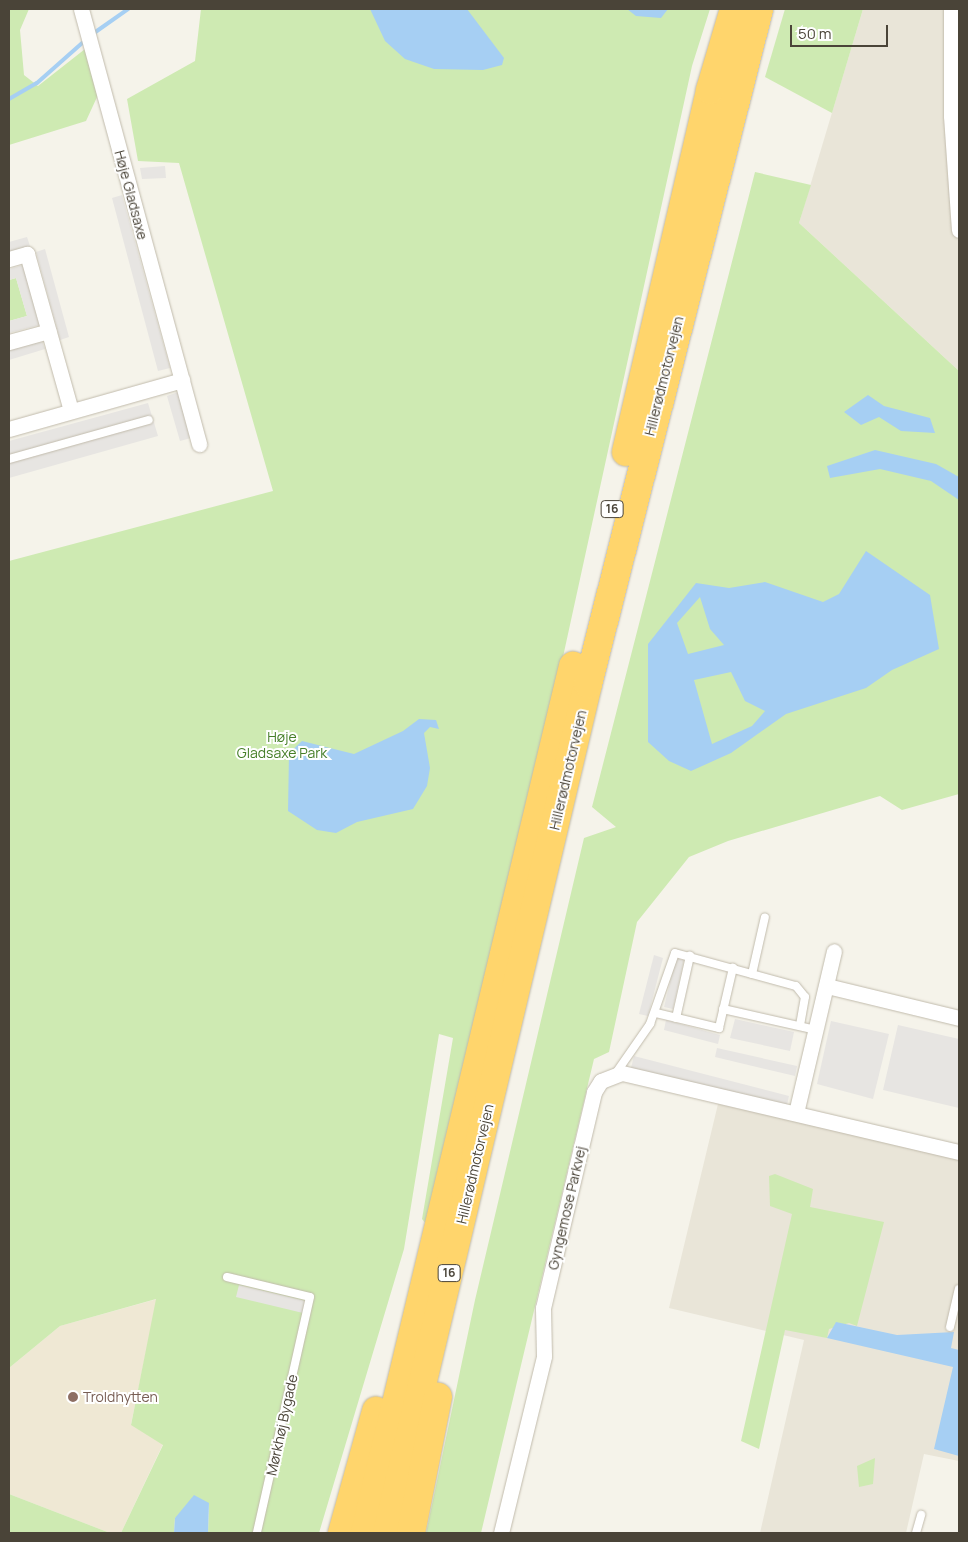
<!DOCTYPE html>
<html>
<head>
<meta charset="utf-8">
<style>
  body { margin:0 }
  #map { position:relative; width:968px; height:1542px; overflow:hidden; background:#f5f3ea; font-family:Manrope,sans-serif }
  div>[style] { position:absolute }
  .residential>* { inset:0; background:#e9e5d8 }
  .education>* { inset:0; background:#efe8d4 }
  .green>* { inset:0; background:#ceeab2 }
  .parking>* { inset:0; background:#e7e5e2 }
  .water>* { inset:0; background:#a6cff3 }
  .stream>* { height:4px; margin:-2px; padding:0 2px; transform-origin:2px; border-radius:2px; background:#a6cff3 }
  .roads { filter:drop-shadow(0 0 1px #c1bbac) drop-shadow(0 0 1px #c1bbac) }
  .service>* { height:8px; margin:-4px; padding:0 4px; transform-origin:4px; border-radius:4px; background:#fff }
  .minor>* { height:15px; margin:-7.5px; padding:0 7.5px; transform-origin:7.5px; border-radius:7.5px; background:#fff }
  .motorway>* { height:28px; margin:-14px; padding:0 14px; transform-origin:14px; border-radius:14px; background:#ffd56c }
  .dots>* { width:14px; height:14px; translate:-50% -50%; box-sizing:border-box; border:2px solid #fff; border-radius:50% }
  span { translate:-50% -50%; white-space:nowrap; text-align:center; line-height:1.15; -webkit-text-stroke:4px #fff; paint-order:stroke }
  .shield-label span { padding:1px 4px; background:#fff; border:1px solid; border-radius:4px; -webkit-text-stroke-width:0 }
  .shield-label { font-size:12px; color:#4a4438; font-weight:700 }
  .street-label { font-size:14px; color:#4a4438 }
  .park-label { font-size:14px; color:#457e28 }
  .education-label { font-size:14px; color:#785e54 }
  .left { translate:0 -50%; text-align:left }
  .frame { position:absolute; inset:0; border:10px solid #4a4438; pointer-events:none }
  .scale { position:absolute; left:790px; top:25px; width:98px; height:22px; box-sizing:border-box; border:2px solid #4a4438; border-top:0; padding-left:6px; font-size:15px; line-height:18px; white-space:nowrap; color:#4a4438; -webkit-text-stroke:4px #fff; paint-order:stroke }
</style>
</head>
<body>
<div id="map">
  <div class="residential">
    <div style="clip-path:polygon(863px 9px,959px 9px,959px 371px,799px 223px)"></div>
    <div style="clip-path:polygon(718px 1104px,959px 1159px,959px 1461px,924px 1454px,906px 1533px,760px 1533px,804px 1340px,669px 1308px)"></div>
  </div>
  <div class="education">
    <div style="clip-path:polygon(157px 1299px,131px 1424px,163px 1444px,121px 1533px,110px 1533px,9px 1494px,9px 1368px,60px 1326px)"></div>
  </div>
  <div class="green">
    <div style="clip-path:polygon(9px 9px,29px 9px,20px 30px,24px 75px,38px 86px,85px 49px,98px 95px,86px 121px,9px 145px)"></div>
    <div style="clip-path:polygon(201px 9px,710px 9px,692px 66px,506px 918px,427px 1225px,422px 1219px,453px 1038px,439px 1034px,404px 1249px,319px 1533px,208px 1533px,209px 1503px,175px 1518px,174px 1533px,121px 1533px,163px 1445px,131px 1425px,156px 1299px,60px 1326px,9px 1368px,9px 561px,273px 491px,179px 163px,138px 161px,127px 99px,195px 61px)"></div>
    <div style="clip-path:polygon(785px 9px,863px 9px,832px 113px,765px 77px)"></div>
    <div style="clip-path:polygon(755px 172px,811px 185px,799px 223px,959px 371px,959px 794px,902px 810px,880px 796px,728px 841px,689px 857px,637px 922px,609px 1052px,594px 1059px,481px 1533px,426px 1533px,475px 1300px,584px 838px,616px 827px,592px 807px)"></div>
    <div style="clip-path:polygon(16px 278px,27px 316px,9px 321px,9px 280px)"></div>
    <div style="clip-path:polygon(775px 1174px,813px 1189px,810px 1207px,884px 1222px,857px 1326px,849px 1323px,829px 1329px,827px 1338px,785px 1330px,759px 1449px,741px 1441px,792px 1214px,770px 1206px,769px 1176px)"></div>
    <div style="clip-path:polygon(875px 1458px,873px 1484px,859px 1487px,857px 1466px)"></div>
    <div style="clip-path:polygon(9px 1494px,110px 1533px,9px 1533px)"></div>
  </div>
  <div class="parking">
    <div style="clip-path:polygon(165px 166px,166px 178px,142px 179px,140px 168px)"></div>
    <div style="clip-path:polygon(122px 195px,170px 368px,158px 371px,112px 198px)"></div>
    <div style="clip-path:polygon(27px 237px,30px 246px,9px 252px,9px 242px)"></div>
    <div style="clip-path:polygon(45px 249px,69px 337px,60px 340px,36px 252px)"></div>
    <div style="clip-path:polygon(23px 265px,40px 325px,9px 333px,9px 321px,27px 316px,16px 278px,9px 280px,9px 269px)"></div>
    <div style="clip-path:polygon(42px 341px,45px 349px,9px 360px,9px 350px)"></div>
    <div style="clip-path:polygon(178px 392px,191px 438px,180px 441px,167px 396px)"></div>
    <div style="clip-path:polygon(148px 403px,158px 436px,9px 478px,9px 441px)"></div>
    <div style="clip-path:polygon(654px 955px,663px 958px,648px 1016px,639px 1014px)"></div>
    <div style="clip-path:polygon(676px 958px,684px 960px,673px 1009px,664px 1007px)"></div>
    <div style="clip-path:polygon(735px 1019px,794px 1032px,790px 1051px,730px 1038px)"></div>
    <div style="clip-path:polygon(666px 1020px,720px 1035px,718px 1044px,664px 1030px)"></div>
    <div style="clip-path:polygon(831px 1021px,889px 1034px,873px 1099px,817px 1084px)"></div>
    <div style="clip-path:polygon(898px 1025px,959px 1039px,959px 1108px,883px 1090px)"></div>
    <div style="clip-path:polygon(717px 1048px,797px 1066px,795px 1076px,715px 1057px)"></div>
    <div style="clip-path:polygon(634px 1056px,789px 1096px,787px 1105px,631px 1068px)"></div>
    <div style="clip-path:polygon(239px 1285px,306px 1301px,303px 1313px,236px 1297px)"></div>
  </div>
  <div class="water">
    <div style="clip-path:polygon(370px 9px,467px 9px,504px 58px,502px 65px,483px 70px,434px 69px,405px 59px,385px 41px)"></div>
    <div style="clip-path:polygon(627px 9px,668px 9px,661px 18px,636px 16px)"></div>
    <div style="clip-path:polygon(868px 395px,884px 406px,930px 418px,935px 433px,901px 431px,879px 417px,861px 425px,844px 412px)"></div>
    <div style="clip-path:polygon(875px 450px,936px 464px,959px 477px,959px 500px,931px 481px,880px 469px,830px 478px,827px 466px)"></div>
    <div style="clip-path:polygon(evenodd,866px 551px,930px 595px,939px 649px,892px 670px,866px 688px,786px 714px,731px 753px,691px 771px,669px 761px,648px 742px,648px 644px,696px 583px,729px 588px,765px 582px,823px 602px,839px 594px,866px 551px,700px 597px,710px 629px,724px 645px,688px 654px,677px 623px,700px 597px,866px 551px,731px 672px,745px 701px,765px 711px,752px 726px,712px 744px,694px 680px,731px 672px)"></div>
    <div style="clip-path:polygon(419px 719px,436px 720px,439px 729px,430px 727px,424px 733px,430px 768px,427px 786px,413px 809px,357px 822px,336px 833px,317px 830px,288px 811px,289px 753px,302px 741px,354px 754px,403px 731px)"></div>
    <div style="clip-path:polygon(836px 1322px,897px 1335px,954px 1332px,951px 1348px,959px 1350px,959px 1456px,934px 1449px,953px 1367px,827px 1338px)"></div>
    <div style="clip-path:polygon(194px 1495px,209px 1503px,208px 1533px,174px 1533px,175px 1518px)"></div>
  </div>
  <div class="stream">
    <div style="left:94px;top:33px;width:42px;rotate:-35.2deg"></div>
    <div style="left:9px;top:99px;width:32px;rotate:-30deg"></div>
    <div style="left:37px;top:83px;width:60px;rotate:-41.6deg"></div>
  </div>
  <div class="roads">
    <div class="service">
      <div style="left:9px;top:459px;width:145px;rotate:-15.6deg"></div>
      <div style="left:752px;top:974px;width:58px;rotate:-77.2deg"></div>
      <div style="left:723px;top:1009px;width:95px;rotate:12.7deg"></div>
      <div style="left:656px;top:1013px;width:65px;rotate:13.4deg"></div>
      <div style="left:719px;top:1028px;width:62px;rotate:-76.9deg"></div>
      <div style="left:676px;top:1018px;width:64px;rotate:-77.3deg"></div>
      <div style="left:616px;top:1073px;width:60px;rotate:-55.2deg"></div>
      <div style="left:650px;top:1024px;width:75px;rotate:-70.6deg"></div>
      <div style="left:675px;top:953px;width:125px;rotate:15.3deg"></div>
      <div style="left:796px;top:986px;width:14px;rotate:51deg"></div>
      <div style="left:805px;top:997px;width:29px;rotate:100deg"></div>
      <div style="left:227px;top:1277px;width:85px;rotate:13.5deg"></div>
      <div style="left:310px;top:1297px;width:242px;rotate:102.7deg"></div>
      <div style="left:950px;top:1327px;width:39px;rotate:-77deg"></div>
      <div style="left:916px;top:1533px;width:19px;rotate:-74deg"></div>
    </div>
    <div class="minor">
      <div style="left:81px;top:9px;width:451px;rotate:74.8deg"></div>
      <div style="left:951px;top:9px;width:107px;rotate:90deg"></div>
      <div style="left:951px;top:116px;width:114px;rotate:86deg"></div>
      <div style="left:9px;top:259px;width:19px;rotate:-16deg"></div>
      <div style="left:27px;top:254px;width:163px;rotate:74.3deg"></div>
      <div style="left:9px;top:342px;width:41px;rotate:-15.4deg"></div>
      <div style="left:9px;top:429px;width:180px;rotate:-15.8deg"></div>
      <div style="left:827px;top:986px;width:136px;rotate:13.6deg"></div>
      <div style="left:796px;top:1113px;width:166px;rotate:-76.8deg"></div>
      <div style="left:501px;top:1533px;width:182px;rotate:-76.3deg"></div>
      <div style="left:544px;top:1356px;width:48px;rotate:-91.2deg"></div>
      <div style="left:543px;top:1308px;width:222px;rotate:-76.7deg"></div>
      <div style="left:594px;top:1092px;width:13px;rotate:-58deg"></div>
      <div style="left:601px;top:1081px;width:22px;rotate:-21deg"></div>
      <div style="left:622px;top:1073px;width:346px;rotate:13.2deg"></div>
    </div>
    <div class="motorway">
      <div style="left:626px;top:452px;width:372px;rotate:-76.9deg"></div>
      <div style="left:710px;top:90px;width:84px;rotate:-73.5deg"></div>
      <div style="left:342px;top:1533px;width:127px;rotate:-74.4deg"></div>
      <div style="left:365px;top:1533px;width:892px;rotate:-76.51deg"></div>
      <div style="left:387px;top:1533px;width:872px;rotate:-76.68deg"></div>
      <div style="left:588px;top:684px;width:696px;rotate:-75.78deg"></div>
      <div style="left:411px;top:1533px;width:139px;rotate:-78.8deg"></div>
    </div>
  </div>
  <div class="dots">
    <div style="left:73px;top:1397px;background:#8d6e63"></div>
  </div>
  <div class="shield-label">
    <span style="left:612px;top:509px">16</span>
    <span style="left:449px;top:1273px">16</span>
  </div>
  <div class="street-label">
    <span style="left:131px;top:195px;rotate:75deg">Høje Gladsaxe</span>
    <span style="left:664px;top:376px;rotate:-76deg">Hillerødmotorvejen</span>
    <span style="left:568px;top:770px;rotate:-77deg">Hillerødmotorvejen</span>
    <span style="left:475px;top:1164px;rotate:-77deg">Hillerødmotorvejen</span>
    <span style="left:567px;top:1208px;rotate:-77deg">Gyngemose Parkvej</span>
    <span style="left:282px;top:1425px;rotate:-78deg">Mørkhøj Bygade</span>
  </div>
  <div class="park-label">
    <span style="left:282px;top:745px">Høje<br>Gladsaxe Park</span>
  </div>
  <div class="education-label">
    <span class="left" style="left:83px;top:1397px">Troldhytten</span>
  </div>
  <div class="frame"></div>
  <div class="scale">50 m</div>
</div>
</body>
</html>
